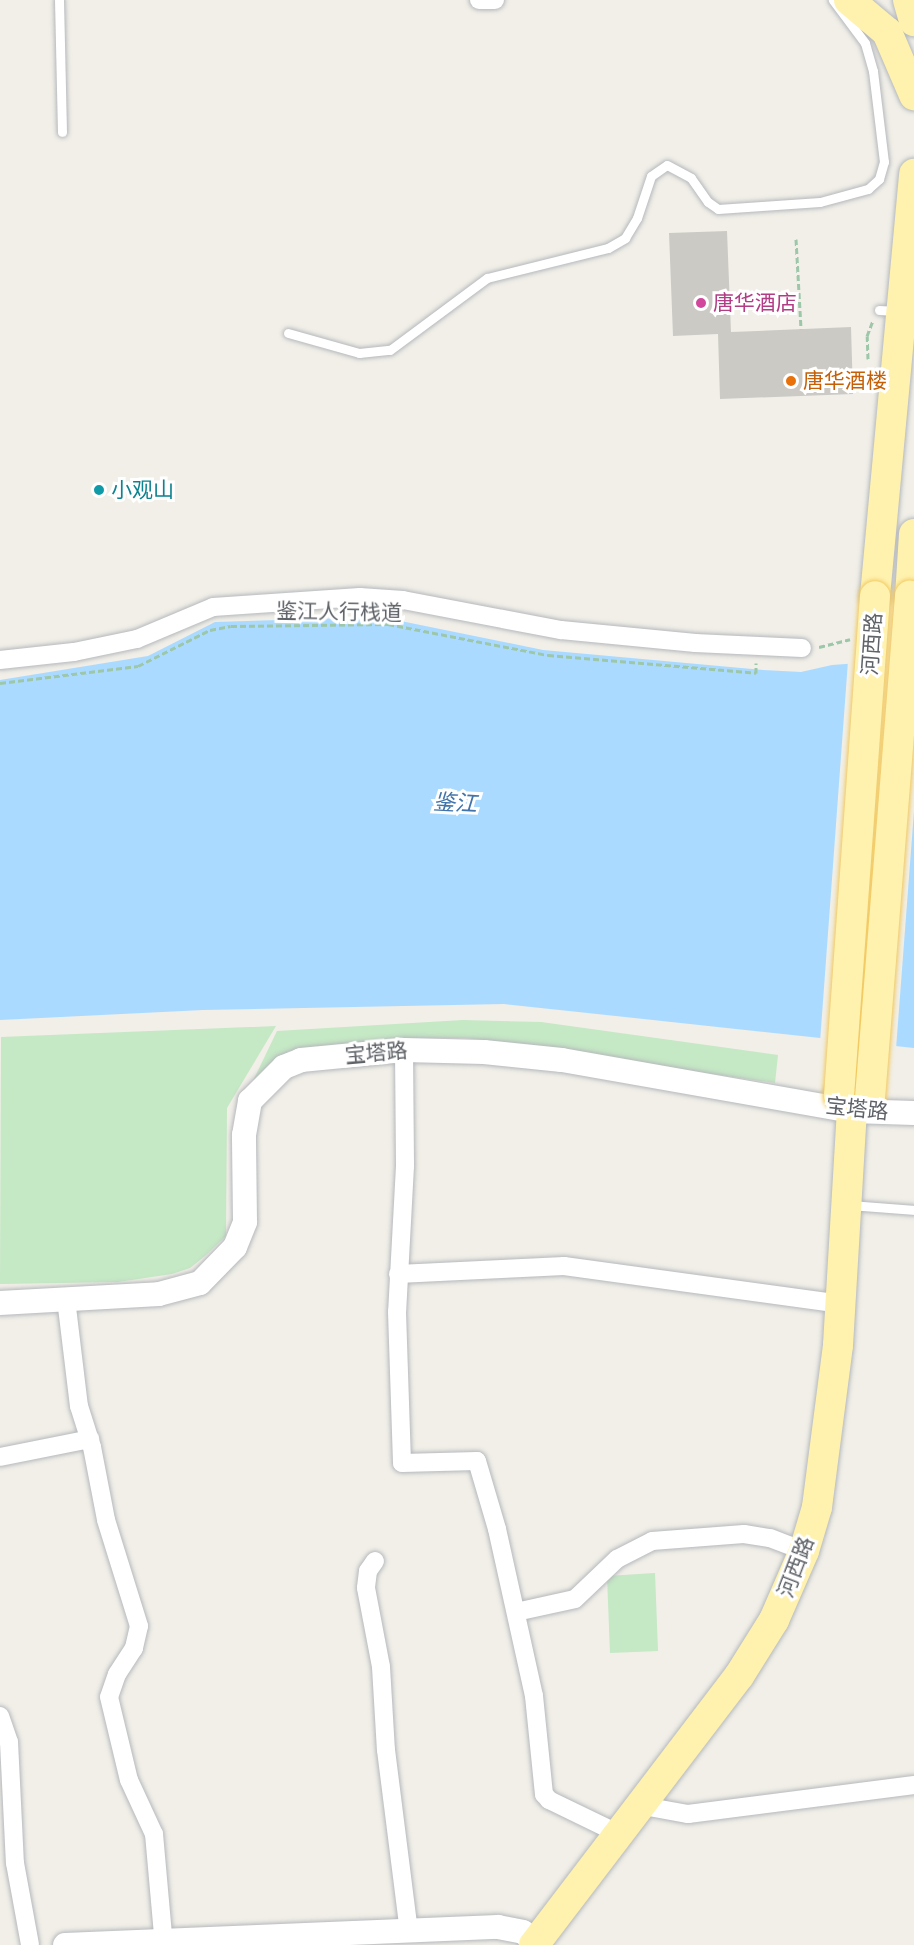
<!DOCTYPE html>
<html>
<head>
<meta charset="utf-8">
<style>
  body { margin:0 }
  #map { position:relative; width:914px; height:1945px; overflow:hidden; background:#f1efe8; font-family:"DM Sans","Noto Sans SC",sans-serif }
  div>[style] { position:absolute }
  .green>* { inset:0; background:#c5e8c5 }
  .water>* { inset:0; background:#aadaff }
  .pier>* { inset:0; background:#f1efe8 }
  .building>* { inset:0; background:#cccac5 }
  .path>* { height:3px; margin-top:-1.5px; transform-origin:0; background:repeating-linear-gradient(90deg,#9cc7a9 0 6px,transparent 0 9px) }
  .roads { filter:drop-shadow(0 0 2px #b5b8bc) drop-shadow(0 0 2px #b5b8bc) }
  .service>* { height:9px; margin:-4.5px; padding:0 4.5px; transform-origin:4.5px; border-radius:4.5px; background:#fff }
  .minor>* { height:18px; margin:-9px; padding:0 9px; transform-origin:9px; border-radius:9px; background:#fff }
  .tertiary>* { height:24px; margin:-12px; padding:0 12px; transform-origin:12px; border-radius:12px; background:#fff }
  .primary>* { height:30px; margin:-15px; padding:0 15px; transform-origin:15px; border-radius:15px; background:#fff2af }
  .bridges { filter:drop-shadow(0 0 2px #f2c960) drop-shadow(0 0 2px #f2c960) }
  .primary-bridge>* { height:30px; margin:-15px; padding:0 15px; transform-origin:15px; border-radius:15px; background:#fff2af }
  .dots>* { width:16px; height:16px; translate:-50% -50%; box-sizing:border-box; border:3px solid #fff; border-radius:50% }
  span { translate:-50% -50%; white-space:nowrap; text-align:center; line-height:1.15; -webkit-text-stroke:6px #fff; paint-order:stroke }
  .hotel-label { font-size:21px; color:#b23c85 }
  .left { translate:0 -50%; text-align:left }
  .food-label { font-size:21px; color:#c56008 }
  .culture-label { font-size:21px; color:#0d838f }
  .street-label { font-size:21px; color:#5f6368 }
  .water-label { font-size:22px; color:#4174aa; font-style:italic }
</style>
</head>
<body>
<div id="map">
  <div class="green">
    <div style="clip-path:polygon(463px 1020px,541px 1022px,778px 1055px,775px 1083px,466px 1038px,400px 1038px,289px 1051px,251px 1085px,277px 1031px)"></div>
    <div style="clip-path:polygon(276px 1026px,227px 1108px,226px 1236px,205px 1256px,190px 1268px,172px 1274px,118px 1282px,0 1284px,1px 1037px)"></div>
    <div style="clip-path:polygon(655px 1573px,658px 1651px,610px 1653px,607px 1576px)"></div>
  </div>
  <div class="water">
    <div style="clip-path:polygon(381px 617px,543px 650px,763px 670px,801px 672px,832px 665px,914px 659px,914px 1048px,504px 1004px,203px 1010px,0 1020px,0 680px,148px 656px,215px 622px)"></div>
  </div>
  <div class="pier">
    <div style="clip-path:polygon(914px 656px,914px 811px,896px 1049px,820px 1042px,848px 661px)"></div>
  </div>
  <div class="building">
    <div style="clip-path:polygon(727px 231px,731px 332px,851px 327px,853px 394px,720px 399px,718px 334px,673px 336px,669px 233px)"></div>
  </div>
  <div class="path">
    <div style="left:796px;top:239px;width:90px;rotate:86.8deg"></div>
    <div style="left:868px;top:359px;width:23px;rotate:-92deg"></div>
    <div style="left:867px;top:336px;width:17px;rotate:-69deg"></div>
    <div style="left:819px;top:647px;width:32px;rotate:-14deg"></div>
    <div style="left:0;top:683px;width:139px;rotate:-7deg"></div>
    <div style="left:138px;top:666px;width:80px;rotate:-26.6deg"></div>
    <div style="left:210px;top:630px;width:21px;rotate:-11deg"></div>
    <div style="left:231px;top:626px;width:157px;rotate:-0.7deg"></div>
    <div style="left:388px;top:624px;width:163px;rotate:11deg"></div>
    <div style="left:548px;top:655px;width:209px;rotate:4.9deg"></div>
    <div style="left:756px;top:673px;width:10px;rotate:-90deg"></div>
  </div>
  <div class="roads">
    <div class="service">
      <div style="left:59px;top:0;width:132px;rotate:88.7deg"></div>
      <div style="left:879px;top:310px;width:18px;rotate:3deg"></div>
      <div style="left:288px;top:333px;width:74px;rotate:15.7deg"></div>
      <div style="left:359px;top:353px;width:31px;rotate:-6deg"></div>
      <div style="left:390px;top:350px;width:121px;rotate:-36.6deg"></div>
      <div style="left:487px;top:278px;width:125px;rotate:-13.9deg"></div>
      <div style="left:608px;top:248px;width:20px;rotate:-30deg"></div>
      <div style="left:625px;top:238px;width:23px;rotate:-59deg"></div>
      <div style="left:637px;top:218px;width:44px;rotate:-71.6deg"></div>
      <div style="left:651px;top:176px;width:19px;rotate:-35deg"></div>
      <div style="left:667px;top:165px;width:27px;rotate:28deg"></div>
      <div style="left:691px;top:178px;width:29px;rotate:55deg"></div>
      <div style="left:708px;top:202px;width:12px;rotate:35deg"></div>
      <div style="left:718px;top:209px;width:102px;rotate:-3.9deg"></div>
      <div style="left:820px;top:202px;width:50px;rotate:-15.2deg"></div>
      <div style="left:868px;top:189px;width:15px;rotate:-42deg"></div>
      <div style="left:879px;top:179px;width:18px;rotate:-74deg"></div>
      <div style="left:884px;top:162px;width:92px;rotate:-96.9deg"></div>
      <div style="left:873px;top:71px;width:29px;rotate:-106deg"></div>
      <div style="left:865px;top:43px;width:54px;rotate:-126.7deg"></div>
      <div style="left:851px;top:1205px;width:63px;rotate:4.5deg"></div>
    </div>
    <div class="minor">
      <div style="left:479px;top:0;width:16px"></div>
      <div style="left:0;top:660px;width:74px;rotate:-6.2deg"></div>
      <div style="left:74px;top:652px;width:64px;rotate:-11.7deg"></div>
      <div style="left:137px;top:639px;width:82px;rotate:-22.8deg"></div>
      <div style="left:213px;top:607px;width:147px;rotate:-3.9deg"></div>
      <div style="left:360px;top:597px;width:43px;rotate:4deg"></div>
      <div style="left:403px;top:600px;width:161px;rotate:10.8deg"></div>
      <div style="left:561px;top:630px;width:135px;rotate:5.5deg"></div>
      <div style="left:695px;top:643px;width:107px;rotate:2.7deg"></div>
      <div style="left:404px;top:1050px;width:116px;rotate:89.5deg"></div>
      <div style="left:405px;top:1166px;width:146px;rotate:93.1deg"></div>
      <div style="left:397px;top:1312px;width:151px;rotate:88.1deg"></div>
      <div style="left:402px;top:1463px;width:75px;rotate:-1.5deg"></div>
      <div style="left:477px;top:1461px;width:71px;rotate:73.6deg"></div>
      <div style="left:497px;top:1529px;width:171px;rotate:77.5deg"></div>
      <div style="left:534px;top:1696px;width:99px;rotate:84.2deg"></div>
      <div style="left:544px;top:1794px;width:8px;rotate:50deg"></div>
      <div style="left:549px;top:1800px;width:76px;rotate:25.9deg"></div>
      <div style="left:398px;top:1274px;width:166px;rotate:-2.8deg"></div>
      <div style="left:564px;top:1266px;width:280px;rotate:7.8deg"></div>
      <div style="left:66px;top:1299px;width:108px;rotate:83.1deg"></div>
      <div style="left:79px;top:1406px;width:43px;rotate:72.4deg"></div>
      <div style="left:92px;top:1447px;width:74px;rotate:79.1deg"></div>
      <div style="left:106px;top:1520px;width:111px;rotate:72.7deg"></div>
      <div style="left:139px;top:1626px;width:23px;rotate:103deg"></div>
      <div style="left:134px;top:1648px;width:31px;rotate:123deg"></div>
      <div style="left:117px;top:1674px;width:24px;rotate:109deg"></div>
      <div style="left:109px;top:1697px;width:85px;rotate:76.5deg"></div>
      <div style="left:129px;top:1780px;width:60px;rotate:65.2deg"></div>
      <div style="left:154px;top:1834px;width:111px;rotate:84.9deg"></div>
      <div style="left:0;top:1457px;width:92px;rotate:-11.3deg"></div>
      <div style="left:375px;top:1561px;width:12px;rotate:125deg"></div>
      <div style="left:368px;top:1571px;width:17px;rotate:97deg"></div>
      <div style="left:366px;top:1588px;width:80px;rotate:79.2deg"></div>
      <div style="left:381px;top:1667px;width:83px;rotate:86.6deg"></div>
      <div style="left:386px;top:1750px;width:182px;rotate:82.8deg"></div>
      <div style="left:516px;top:1612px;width:60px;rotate:-12.4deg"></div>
      <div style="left:575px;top:1599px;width:58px;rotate:-43.6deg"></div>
      <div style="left:617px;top:1559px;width:39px;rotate:-27deg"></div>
      <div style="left:652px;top:1541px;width:92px;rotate:-4.4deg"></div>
      <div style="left:744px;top:1534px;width:26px;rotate:9deg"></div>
      <div style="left:770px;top:1538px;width:36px;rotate:21deg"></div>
      <div style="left:0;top:1716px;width:28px;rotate:71deg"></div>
      <div style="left:9px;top:1742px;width:121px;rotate:87.2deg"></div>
      <div style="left:15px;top:1863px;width:83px;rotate:79.6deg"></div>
      <div style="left:638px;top:1805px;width:51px;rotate:10.2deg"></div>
      <div style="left:688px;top:1814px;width:228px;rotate:-7.3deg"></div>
    </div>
    <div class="tertiary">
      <div style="left:0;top:1303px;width:159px;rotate:-3.2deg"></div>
      <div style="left:159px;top:1294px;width:42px;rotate:-15deg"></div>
      <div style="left:200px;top:1283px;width:50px;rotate:-45.8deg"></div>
      <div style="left:235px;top:1247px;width:27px;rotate:-68deg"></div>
      <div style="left:245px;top:1222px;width:87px;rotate:-90.7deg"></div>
      <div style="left:244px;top:1135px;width:35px;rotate:-80deg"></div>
      <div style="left:250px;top:1101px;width:48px;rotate:-45deg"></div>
      <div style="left:284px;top:1067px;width:18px;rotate:-22deg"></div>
      <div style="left:301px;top:1060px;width:103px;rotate:-5.5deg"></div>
      <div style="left:404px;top:1050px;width:80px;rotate:1.4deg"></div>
      <div style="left:484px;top:1052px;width:78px;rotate:5.9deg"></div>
      <div style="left:562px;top:1060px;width:294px;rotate:10deg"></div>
      <div style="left:852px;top:1111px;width:62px;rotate:1.8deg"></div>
      <div style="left:65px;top:1945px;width:433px;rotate:-2.4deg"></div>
      <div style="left:498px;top:1927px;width:25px;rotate:11deg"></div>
      <div style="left:523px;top:1932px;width:16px;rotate:38deg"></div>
    </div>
    <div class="primary">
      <div style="left:849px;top:0;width:50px;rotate:40.1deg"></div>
      <div style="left:887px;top:32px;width:69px;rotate:66.8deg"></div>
      <div style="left:908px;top:0;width:22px;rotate:74deg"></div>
      <div style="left:875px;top:596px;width:424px;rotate:-84.7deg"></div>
      <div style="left:910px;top:596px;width:62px;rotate:-86.3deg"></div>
      <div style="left:534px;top:1945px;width:338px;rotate:-52.7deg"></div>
      <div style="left:739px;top:1676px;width:66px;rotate:-58deg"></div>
      <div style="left:774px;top:1620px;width:75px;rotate:-66.5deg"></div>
      <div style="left:804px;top:1551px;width:46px;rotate:-73.5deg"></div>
      <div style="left:817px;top:1507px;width:163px;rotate:-82.6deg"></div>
      <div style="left:838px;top:1345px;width:234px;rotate:-86.6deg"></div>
      <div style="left:852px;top:1111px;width:20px;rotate:-131deg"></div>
    </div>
  </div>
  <div class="bridges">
    <div class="primary-bridge">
      <div style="left:839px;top:1096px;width:501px;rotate:-85.88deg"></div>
      <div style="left:870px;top:1098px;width:504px;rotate:-85.44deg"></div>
    </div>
  </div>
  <div class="dots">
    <div style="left:701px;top:303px;background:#d1479c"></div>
    <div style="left:791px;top:381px;background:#e8710a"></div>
    <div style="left:99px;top:490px;background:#0f9aa8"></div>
  </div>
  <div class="hotel-label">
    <span class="left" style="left:713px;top:303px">唐华酒店</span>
  </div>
  <div class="food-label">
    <span class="left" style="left:803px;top:381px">唐华酒楼</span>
  </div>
  <div class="culture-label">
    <span class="left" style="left:111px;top:490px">小观山</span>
  </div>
  <div class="street-label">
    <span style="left:339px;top:612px;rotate:1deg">鉴江人行栈道</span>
    <span style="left:872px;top:644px;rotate:-86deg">河西路</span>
    <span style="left:376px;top:1053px;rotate:-5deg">宝塔路</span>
    <span style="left:857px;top:1109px;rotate:6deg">宝塔路</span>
    <span style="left:796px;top:1567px;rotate:-69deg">河西路</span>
  </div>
  <div class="water-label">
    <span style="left:455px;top:803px;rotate:3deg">鉴江</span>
  </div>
</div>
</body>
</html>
